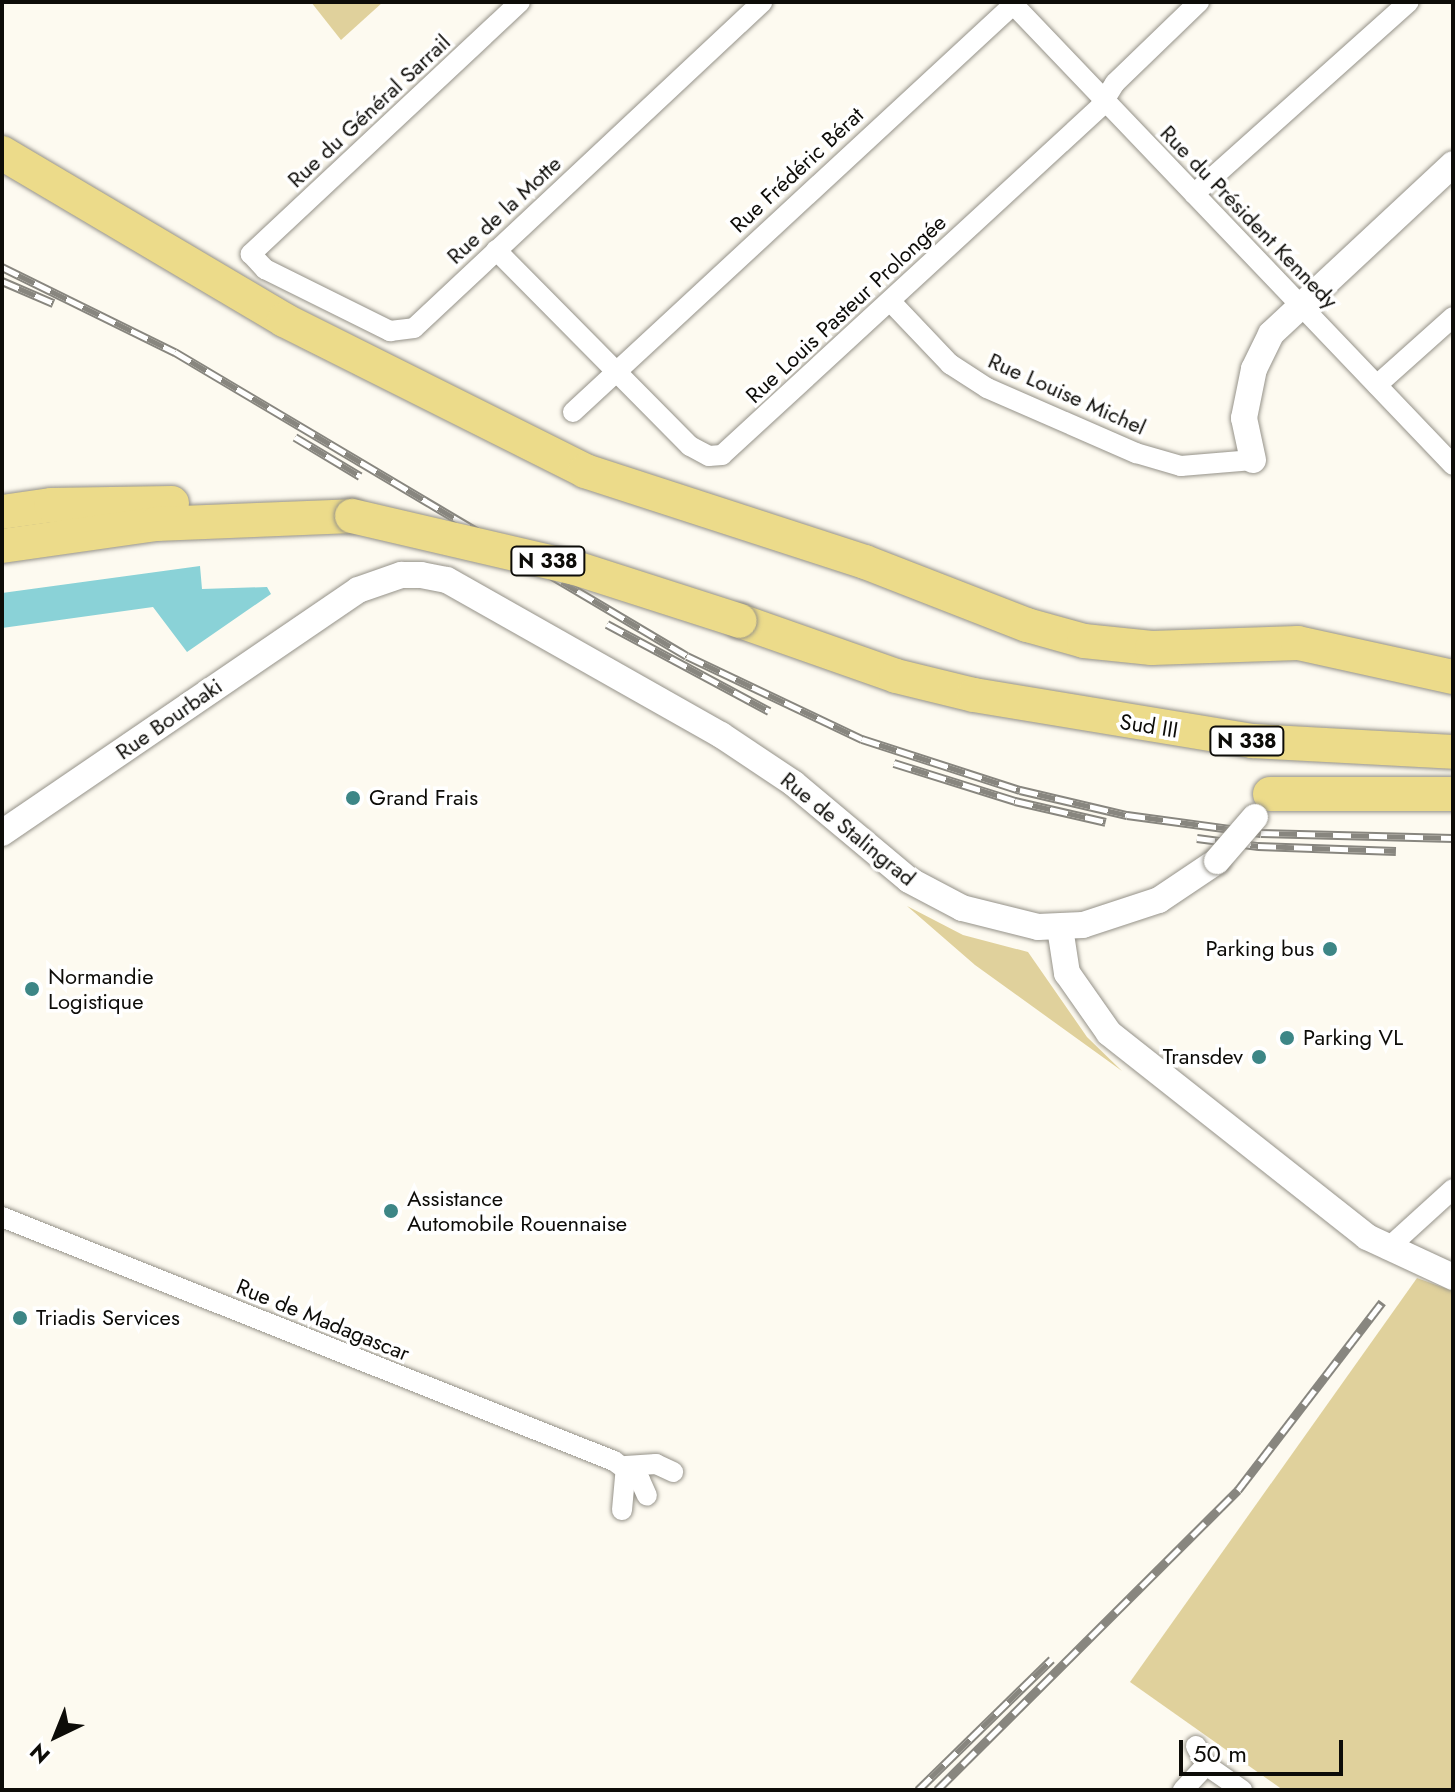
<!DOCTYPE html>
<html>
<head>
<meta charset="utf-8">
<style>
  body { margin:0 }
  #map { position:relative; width:1455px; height:1792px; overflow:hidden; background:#fdfaf0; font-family:Jost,sans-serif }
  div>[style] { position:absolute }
  .green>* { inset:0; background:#e0d19c }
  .water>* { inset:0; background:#8ad2d7 }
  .roads { filter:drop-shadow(0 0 2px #959289) drop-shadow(0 0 2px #959289) }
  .minor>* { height:20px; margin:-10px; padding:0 10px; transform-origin:10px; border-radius:10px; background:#fff }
  .tertiary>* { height:26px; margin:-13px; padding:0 13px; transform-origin:13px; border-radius:13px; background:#fff }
  .trunk>* { height:34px; margin:-17px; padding:0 17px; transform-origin:17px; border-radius:17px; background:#ecdb8a }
  .rail>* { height:9px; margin-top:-4.5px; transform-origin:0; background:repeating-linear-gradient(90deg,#fff 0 18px,#88867f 0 36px); box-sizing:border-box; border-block:2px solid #88867f }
  .bridges { filter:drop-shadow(0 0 2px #959289) drop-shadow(0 0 2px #959289) }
  .tertiary-bridge>* { height:26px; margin:-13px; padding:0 13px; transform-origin:13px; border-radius:13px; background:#fff }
  .trunk-bridge>* { height:34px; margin:-17px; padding:0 17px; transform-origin:17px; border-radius:17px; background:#ecdb8a }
  .dots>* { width:22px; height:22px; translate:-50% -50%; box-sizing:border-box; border:4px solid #fff; border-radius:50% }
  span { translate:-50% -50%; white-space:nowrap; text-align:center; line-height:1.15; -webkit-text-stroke:7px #fff; paint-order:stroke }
  .shield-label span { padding:2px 6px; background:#fff; border:2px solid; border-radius:6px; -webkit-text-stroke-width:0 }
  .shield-label { font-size:20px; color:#0d0c08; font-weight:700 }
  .street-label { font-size:22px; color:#0d0c08 }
  .poi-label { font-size:22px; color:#0d0c08 }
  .left { translate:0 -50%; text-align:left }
  .right { translate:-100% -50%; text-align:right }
  .frame { position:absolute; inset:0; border:4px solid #0d0c08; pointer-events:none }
  .north { position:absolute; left:16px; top:1696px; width:80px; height:80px; -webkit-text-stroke:6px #fff; paint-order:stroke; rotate:223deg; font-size:22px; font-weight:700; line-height:32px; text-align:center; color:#0d0c08 }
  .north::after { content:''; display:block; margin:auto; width:28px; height:36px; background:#0d0c08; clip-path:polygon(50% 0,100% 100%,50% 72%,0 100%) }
  .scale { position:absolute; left:1179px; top:1740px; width:164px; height:36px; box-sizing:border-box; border:4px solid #0d0c08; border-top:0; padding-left:10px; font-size:24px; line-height:28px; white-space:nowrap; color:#0d0c08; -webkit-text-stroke:6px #fff; paint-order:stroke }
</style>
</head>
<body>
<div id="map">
  <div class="green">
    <div style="clip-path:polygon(311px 2px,383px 2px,341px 40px)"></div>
    <div style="clip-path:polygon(907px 906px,963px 935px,1028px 952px,1087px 1037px,1122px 1071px,975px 965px)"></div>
    <div style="clip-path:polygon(1417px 1278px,1453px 1291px,1453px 1790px,1283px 1790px,1130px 1682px)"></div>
  </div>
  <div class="water">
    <div style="clip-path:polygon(200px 566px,202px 589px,267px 587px,271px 594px,187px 652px,153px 607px,2px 628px,2px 593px)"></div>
  </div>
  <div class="roads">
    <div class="minor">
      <div style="left:520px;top:2px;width:369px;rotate:136.9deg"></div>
      <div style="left:251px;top:254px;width:21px;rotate:47deg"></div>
      <div style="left:265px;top:269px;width:140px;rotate:26.4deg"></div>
      <div style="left:390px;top:331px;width:24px;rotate:-7deg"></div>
      <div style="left:414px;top:328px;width:477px;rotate:-43.1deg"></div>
      <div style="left:1011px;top:2px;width:640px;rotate:46.33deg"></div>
      <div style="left:1194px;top:194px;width:288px;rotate:-41.8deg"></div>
      <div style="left:496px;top:250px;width:276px;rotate:45.3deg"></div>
      <div style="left:690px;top:446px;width:21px;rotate:28deg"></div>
      <div style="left:709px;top:456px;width:13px;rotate:-4deg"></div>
      <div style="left:722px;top:455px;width:514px;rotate:-42.63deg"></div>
      <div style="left:1100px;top:107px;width:28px;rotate:-58deg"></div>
      <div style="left:1115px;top:83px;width:117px;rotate:-44deg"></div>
      <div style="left:891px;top:302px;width:86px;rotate:46.4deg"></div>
      <div style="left:950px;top:364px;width:44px;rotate:33deg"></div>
      <div style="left:987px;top:388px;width:163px;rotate:23.6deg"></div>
      <div style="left:1136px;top:453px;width:47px;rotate:16.1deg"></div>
      <div style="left:1181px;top:466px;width:72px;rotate:-4.8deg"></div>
      <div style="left:1377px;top:385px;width:102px;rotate:-41.8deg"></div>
      <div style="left:573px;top:412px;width:604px;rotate:-42.78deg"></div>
      <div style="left:2px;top:1217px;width:659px;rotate:21.74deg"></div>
      <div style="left:614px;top:1461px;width:32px;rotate:36deg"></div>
      <div style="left:640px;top:1480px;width:17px;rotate:66deg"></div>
      <div style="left:1387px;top:1249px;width:89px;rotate:-42.3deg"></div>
      <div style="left:626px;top:1466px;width:30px;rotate:-4deg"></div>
      <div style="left:656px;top:1464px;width:19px;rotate:25deg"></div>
      <div style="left:622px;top:1510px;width:44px;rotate:-84.8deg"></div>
      <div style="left:1196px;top:1746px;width:21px;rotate:62deg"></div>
      <div style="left:1206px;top:1765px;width:44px;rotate:34.8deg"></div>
      <div style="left:1183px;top:1790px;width:34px;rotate:-47deg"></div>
    </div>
    <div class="tertiary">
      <div style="left:1253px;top:460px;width:43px;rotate:-102.1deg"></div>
      <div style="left:1244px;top:418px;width:50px;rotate:-78.5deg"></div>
      <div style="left:1254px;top:369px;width:39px;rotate:-64deg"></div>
      <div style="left:1271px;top:334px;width:249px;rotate:-43deg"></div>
      <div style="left:2px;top:833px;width:431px;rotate:-34.3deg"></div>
      <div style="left:358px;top:590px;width:46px;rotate:-19.2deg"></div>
      <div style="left:401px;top:575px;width:20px"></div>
      <div style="left:421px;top:575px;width:26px;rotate:11deg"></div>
      <div style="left:447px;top:580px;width:315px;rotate:29.5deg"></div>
      <div style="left:721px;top:735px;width:87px;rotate:33.7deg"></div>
      <div style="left:793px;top:783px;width:151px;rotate:39.9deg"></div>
      <div style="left:909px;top:880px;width:60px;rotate:27.8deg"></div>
      <div style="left:962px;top:908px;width:78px;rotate:14deg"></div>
      <div style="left:1038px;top:927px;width:45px;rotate:-2.5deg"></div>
      <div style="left:1083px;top:925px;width:80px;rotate:-18.2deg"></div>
      <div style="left:1159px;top:900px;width:70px;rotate:-33.9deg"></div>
      <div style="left:1060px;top:928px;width:46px;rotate:81.2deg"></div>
      <div style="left:1067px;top:973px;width:73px;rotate:55deg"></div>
      <div style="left:1109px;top:1033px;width:329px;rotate:38.3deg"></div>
      <div style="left:1367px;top:1237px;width:95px;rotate:24.9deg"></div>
    </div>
    <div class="trunk">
      <div style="left:2px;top:153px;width:328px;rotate:30.6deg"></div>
      <div style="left:284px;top:320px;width:337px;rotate:26.6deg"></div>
      <div style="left:585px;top:471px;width:294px;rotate:18deg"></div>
      <div style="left:865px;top:562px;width:174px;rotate:21.3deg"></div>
      <div style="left:1027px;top:625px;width:59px;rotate:15.7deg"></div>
      <div style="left:1084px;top:641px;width:68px;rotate:5.9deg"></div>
      <div style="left:1152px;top:648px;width:146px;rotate:-2deg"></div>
      <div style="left:1298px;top:643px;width:159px;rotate:12.4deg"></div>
      <div style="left:2px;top:512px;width:49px;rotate:-8.1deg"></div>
      <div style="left:51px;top:505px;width:121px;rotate:-0.9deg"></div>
      <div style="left:2px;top:546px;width:156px;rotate:-8.1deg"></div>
      <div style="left:156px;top:524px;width:196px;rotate:-2.3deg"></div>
      <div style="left:740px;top:621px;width:165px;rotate:19.4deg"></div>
      <div style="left:896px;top:676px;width:80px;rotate:13.7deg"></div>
      <div style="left:974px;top:695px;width:282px;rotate:9.4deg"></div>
      <div style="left:1252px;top:741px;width:201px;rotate:3.1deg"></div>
      <div style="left:1270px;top:794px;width:183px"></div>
    </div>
  </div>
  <div class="rail">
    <div style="left:2px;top:267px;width:193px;rotate:26.2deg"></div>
    <div style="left:175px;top:352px;width:595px;rotate:30.7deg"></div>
    <div style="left:687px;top:656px;width:194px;rotate:25.4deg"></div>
    <div style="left:862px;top:739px;width:166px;rotate:17.9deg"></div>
    <div style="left:1020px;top:790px;width:110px;rotate:13.2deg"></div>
    <div style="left:1127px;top:815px;width:135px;rotate:7.7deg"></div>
    <div style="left:1261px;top:833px;width:192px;rotate:1.5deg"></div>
    <div style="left:2px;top:281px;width:56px;rotate:23.3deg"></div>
    <div style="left:295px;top:437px;width:76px;rotate:31deg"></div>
    <div style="left:607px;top:624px;width:184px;rotate:28.2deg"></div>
    <div style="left:894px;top:763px;width:127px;rotate:17.4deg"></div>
    <div style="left:1015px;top:801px;width:93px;rotate:13deg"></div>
    <div style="left:1197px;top:838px;width:62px;rotate:7.5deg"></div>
    <div style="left:1258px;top:846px;width:138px;rotate:2.1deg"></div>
    <div style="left:918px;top:1790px;width:187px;rotate:-44.4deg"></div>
    <div style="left:937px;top:1790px;width:425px;rotate:-44.9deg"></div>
    <div style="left:1238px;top:1490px;width:237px;rotate:-52.5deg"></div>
  </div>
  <div class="bridges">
    <div class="tertiary-bridge">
      <div style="left:1217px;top:861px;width:58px;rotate:-49.2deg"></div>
    </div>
    <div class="trunk-bridge">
      <div style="left:352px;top:516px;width:226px;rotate:13.1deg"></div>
      <div style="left:572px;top:567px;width:176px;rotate:17.8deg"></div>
    </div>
  </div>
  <div class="dots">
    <div style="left:353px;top:798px;background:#3d8686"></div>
    <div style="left:1330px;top:949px;background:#3d8686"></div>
    <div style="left:32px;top:989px;background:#3d8686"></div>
    <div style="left:1287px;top:1038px;background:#3d8686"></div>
    <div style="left:1259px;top:1057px;background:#3d8686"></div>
    <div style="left:391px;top:1211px;background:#3d8686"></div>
    <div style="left:20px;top:1318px;background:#3d8686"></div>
  </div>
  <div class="shield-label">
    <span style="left:548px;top:561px">N 338</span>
    <span style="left:1247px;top:741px">N 338</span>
  </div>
  <div class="street-label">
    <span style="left:369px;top:111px;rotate:-43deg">Rue du Général Sarrail</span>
    <span style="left:797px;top:170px;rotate:-43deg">Rue Frédéric Bérat</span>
    <span style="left:504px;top:210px;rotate:-43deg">Rue de la Motte</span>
    <span style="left:1249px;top:217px;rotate:46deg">Rue du Président Kennedy</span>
    <span style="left:846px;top:309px;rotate:-43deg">Rue Louis Pasteur Prolongée</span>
    <span style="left:1067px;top:394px;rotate:24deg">Rue Louise Michel</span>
    <span style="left:169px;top:719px;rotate:-35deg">Rue Bourbaki</span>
    <span style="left:1149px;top:726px;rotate:9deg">Sud III</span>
    <span style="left:848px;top:829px;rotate:39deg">Rue de Stalingrad</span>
    <span style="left:323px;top:1320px;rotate:22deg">Rue de Madagascar</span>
  </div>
  <div class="poi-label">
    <span class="left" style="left:369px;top:798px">Grand Frais</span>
    <span class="right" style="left:1314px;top:949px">Parking bus</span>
    <span class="left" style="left:48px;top:989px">Normandie<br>Logistique</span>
    <span class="left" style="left:1303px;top:1038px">Parking VL</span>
    <span class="right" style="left:1243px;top:1057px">Transdev</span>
    <span class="left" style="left:407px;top:1211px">Assistance<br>Automobile Rouennaise</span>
    <span class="left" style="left:36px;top:1318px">Triadis Services</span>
  </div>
  <div class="frame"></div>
  <div class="north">N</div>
  <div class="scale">50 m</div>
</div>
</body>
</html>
